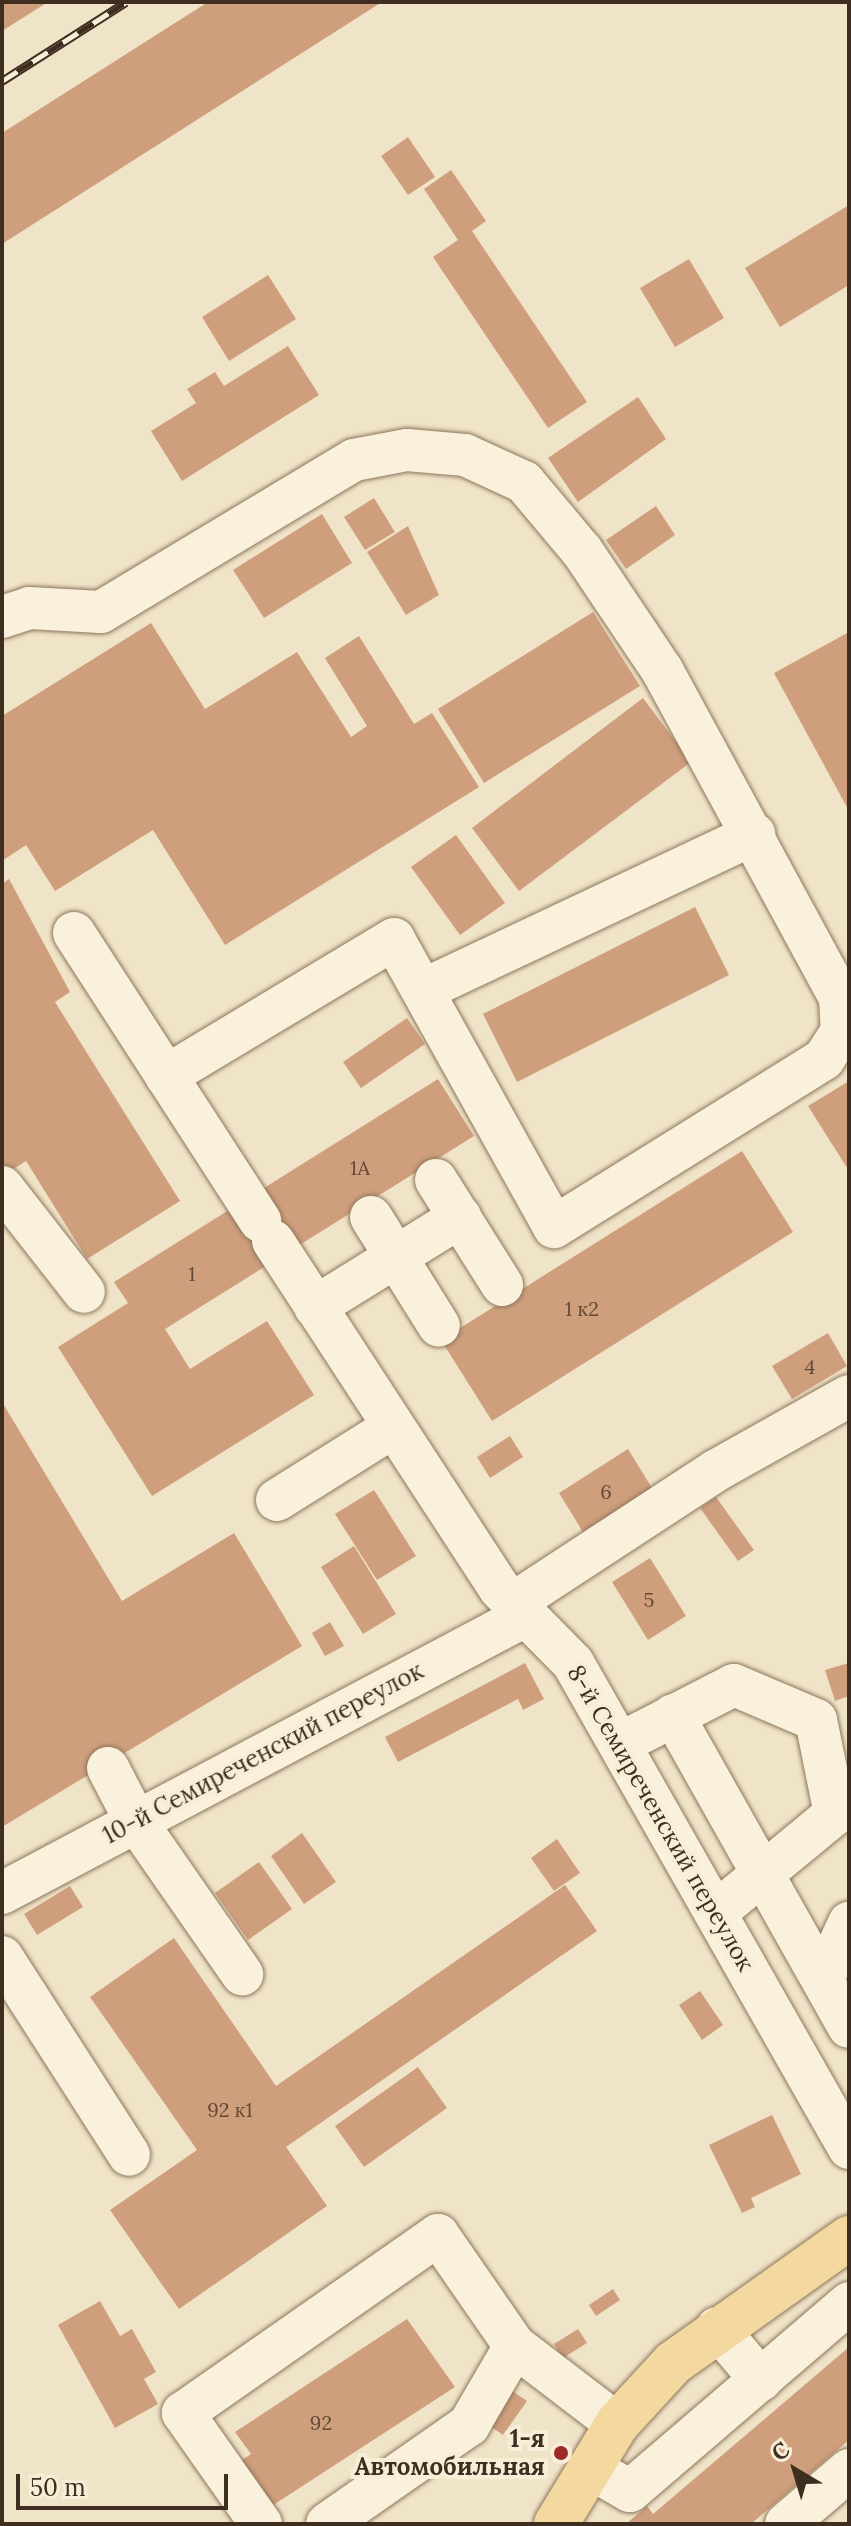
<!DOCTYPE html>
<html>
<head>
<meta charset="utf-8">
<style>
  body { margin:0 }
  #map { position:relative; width:851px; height:2526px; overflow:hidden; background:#f0e4c8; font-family:Lora,serif }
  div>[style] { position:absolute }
  .building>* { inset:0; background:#cf9f7d }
  .roads { filter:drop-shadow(0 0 2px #8d765c) drop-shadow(0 0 2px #8d765c) }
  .minor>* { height:42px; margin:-21px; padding:0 21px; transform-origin:21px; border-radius:21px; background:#faf1dc }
  .major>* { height:44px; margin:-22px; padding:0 22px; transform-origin:22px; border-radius:22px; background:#f3d9a0 }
  .rail>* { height:9px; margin-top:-4.5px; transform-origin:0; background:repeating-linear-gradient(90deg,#f7eed8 0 18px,#3d2e20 0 36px); box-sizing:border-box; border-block:2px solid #3d2e20 }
  .dots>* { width:22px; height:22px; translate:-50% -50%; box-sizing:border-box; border:4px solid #f7eed8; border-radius:50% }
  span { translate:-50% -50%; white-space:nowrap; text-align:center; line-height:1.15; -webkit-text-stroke:8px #f7eed8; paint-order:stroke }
  .number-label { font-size:20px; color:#624a37 }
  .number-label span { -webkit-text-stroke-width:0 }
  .street-label { font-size:24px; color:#3d2e20 }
  .poi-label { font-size:24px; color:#3d2e20; font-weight:700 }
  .right { translate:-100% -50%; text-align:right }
  .frame { position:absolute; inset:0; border:4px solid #3d2e20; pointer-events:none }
  .north { position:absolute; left:755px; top:2430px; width:80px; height:80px; -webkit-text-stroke:6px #f7eed8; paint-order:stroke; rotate:322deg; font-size:22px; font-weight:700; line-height:32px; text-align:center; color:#3d2e20 }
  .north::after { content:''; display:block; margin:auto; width:28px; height:36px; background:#3d2e20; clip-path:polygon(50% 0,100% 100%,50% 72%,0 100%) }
  .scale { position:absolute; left:16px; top:2474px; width:212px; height:36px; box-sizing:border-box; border:4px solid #3d2e20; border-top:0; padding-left:10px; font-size:24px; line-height:28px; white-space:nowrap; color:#3d2e20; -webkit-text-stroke:6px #f7eed8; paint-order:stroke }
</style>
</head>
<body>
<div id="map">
  <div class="building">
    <div style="clip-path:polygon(2px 2px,48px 2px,2px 31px)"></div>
    <div style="clip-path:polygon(208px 2px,382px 2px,2px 244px,2px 133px)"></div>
    <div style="clip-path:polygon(408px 137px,435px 177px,408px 195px,381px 156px)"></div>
    <div style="clip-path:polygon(451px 170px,486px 221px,472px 231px,587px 402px,548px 428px,433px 257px,458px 240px,424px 189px)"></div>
    <div style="clip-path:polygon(849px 205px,849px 285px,780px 327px,745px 268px)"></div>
    <div style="clip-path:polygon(689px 259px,724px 318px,675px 347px,640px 288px)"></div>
    <div style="clip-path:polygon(268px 275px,296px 319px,229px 361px,202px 317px)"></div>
    <div style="clip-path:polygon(288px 346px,319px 395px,182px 481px,151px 431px,196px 403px,187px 389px,215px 372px,224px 386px)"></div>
    <div style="clip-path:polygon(638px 397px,666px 439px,578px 502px,548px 458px)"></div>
    <div style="clip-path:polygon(374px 498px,395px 532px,365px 550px,344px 517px)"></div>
    <div style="clip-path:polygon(656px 506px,675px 535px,626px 569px,606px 540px)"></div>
    <div style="clip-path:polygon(322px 514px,352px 563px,264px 618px,233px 570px)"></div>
    <div style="clip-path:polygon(408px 526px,439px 595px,406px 615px,367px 552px)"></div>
    <div style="clip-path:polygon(593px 612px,640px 686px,484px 783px,438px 709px)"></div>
    <div style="clip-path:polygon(151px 623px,205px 709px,297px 652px,351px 737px,367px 726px,325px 658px,359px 636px,414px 724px,432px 713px,479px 787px,225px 945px,153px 830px,55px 891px,26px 845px,2px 861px,2px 716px)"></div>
    <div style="clip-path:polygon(849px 632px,849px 811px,774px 673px)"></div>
    <div style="clip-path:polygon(643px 698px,691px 762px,519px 891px,472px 828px)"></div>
    <div style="clip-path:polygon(456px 835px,505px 903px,460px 935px,411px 867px)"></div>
    <div style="clip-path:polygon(9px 879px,70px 992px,55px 1002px,180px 1201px,87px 1259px,26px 1161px,7px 1173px,2px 1166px,2px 884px)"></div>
    <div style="clip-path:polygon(695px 907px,729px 975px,517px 1082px,483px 1014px)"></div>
    <div style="clip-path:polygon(407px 1018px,425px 1044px,361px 1088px,343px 1062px)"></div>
    <div style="clip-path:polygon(438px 1079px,474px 1136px,165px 1329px,190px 1369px,267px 1321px,314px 1395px,152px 1496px,58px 1347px,128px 1303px,114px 1282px)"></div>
    <div style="clip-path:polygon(849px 1081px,849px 1171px,808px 1106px)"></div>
    <div style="clip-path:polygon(742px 1151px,793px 1232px,492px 1421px,441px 1340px)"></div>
    <div style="clip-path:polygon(828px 1333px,847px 1366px,792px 1399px,772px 1366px)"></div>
    <div style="clip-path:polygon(2px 1402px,122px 1601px,234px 1533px,302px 1646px,2px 1827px)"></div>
    <div style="clip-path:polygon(510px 1436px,523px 1457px,490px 1478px,477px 1457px)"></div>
    <div style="clip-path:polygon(628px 1449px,652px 1488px,583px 1532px,559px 1493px)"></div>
    <div style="clip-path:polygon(374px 1490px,416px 1556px,377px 1580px,335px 1514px)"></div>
    <div style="clip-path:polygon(716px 1497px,754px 1550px,738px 1561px,700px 1508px)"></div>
    <div style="clip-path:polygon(354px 1546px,396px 1614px,363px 1634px,321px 1567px)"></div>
    <div style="clip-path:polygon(650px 1558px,686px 1616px,648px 1640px,612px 1582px)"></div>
    <div style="clip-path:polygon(330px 1622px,344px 1646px,325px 1656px,312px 1633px)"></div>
    <div style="clip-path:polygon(525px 1663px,544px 1699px,523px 1710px,518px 1699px,398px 1762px,385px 1737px)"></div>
    <div style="clip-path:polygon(849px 1663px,849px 1696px,835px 1701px,825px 1670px)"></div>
    <div style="clip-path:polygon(302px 1833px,336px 1882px,304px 1904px,271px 1856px)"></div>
    <div style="clip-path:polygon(557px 1839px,580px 1873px,554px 1891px,531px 1858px)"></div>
    <div style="clip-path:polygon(259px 1862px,292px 1909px,248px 1940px,215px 1893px)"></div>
    <div style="clip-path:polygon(565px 1885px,597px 1931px,286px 2147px,327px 2206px,179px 2309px,110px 2210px,197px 2150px,90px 1997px,174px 1938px,276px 2086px)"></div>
    <div style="clip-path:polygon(70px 1886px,83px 1907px,37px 1935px,24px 1914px)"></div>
    <div style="clip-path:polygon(700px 1991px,723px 2025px,702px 2040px,679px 2005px)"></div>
    <div style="clip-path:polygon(418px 2067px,447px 2108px,364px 2167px,335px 2126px)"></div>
    <div style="clip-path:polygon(772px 2115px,801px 2174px,751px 2198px,755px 2207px,742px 2213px,709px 2145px)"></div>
    <div style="clip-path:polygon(613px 2289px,620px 2300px,596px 2316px,589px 2305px)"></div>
    <div style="clip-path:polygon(100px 2301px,120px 2336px,132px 2329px,156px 2372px,144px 2379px,158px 2404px,115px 2428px,58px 2325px)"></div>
    <div style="clip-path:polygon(407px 2319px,455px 2387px,264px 2511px,233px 2466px,251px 2454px,235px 2432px)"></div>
    <div style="clip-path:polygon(578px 2329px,587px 2343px,563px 2358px,554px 2344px)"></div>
    <div style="clip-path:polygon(849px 2347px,849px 2440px,751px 2524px,626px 2524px,647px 2506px,653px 2514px)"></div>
    <div style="clip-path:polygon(511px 2390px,527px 2401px,503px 2435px,487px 2424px)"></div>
  </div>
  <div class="roads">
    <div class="minor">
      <div style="left:2px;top:617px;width:28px;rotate:-18deg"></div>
      <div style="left:29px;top:608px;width:72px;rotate:3.2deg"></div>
      <div style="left:101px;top:612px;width:295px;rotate:-31deg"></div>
      <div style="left:354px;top:460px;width:54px;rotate:-10.7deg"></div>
      <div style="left:407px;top:450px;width:58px;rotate:4.9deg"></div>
      <div style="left:465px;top:455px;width:65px;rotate:24.6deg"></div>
      <div style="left:524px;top:482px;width:90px;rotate:50deg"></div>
      <div style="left:582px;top:551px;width:143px;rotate:56.1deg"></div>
      <div style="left:662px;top:670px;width:373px;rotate:61.5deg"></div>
      <div style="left:840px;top:998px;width:33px;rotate:87deg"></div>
      <div style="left:842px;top:1031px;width:33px;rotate:123deg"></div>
      <div style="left:824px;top:1059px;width:318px;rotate:148.1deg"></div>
      <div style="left:554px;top:1227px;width:329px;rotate:-119.1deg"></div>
      <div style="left:394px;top:939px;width:266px;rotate:149deg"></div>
      <div style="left:74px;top:933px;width:343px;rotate:57.1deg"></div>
      <div style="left:425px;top:989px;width:364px;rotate:-25.2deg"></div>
      <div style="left:436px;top:1180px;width:124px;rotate:57.8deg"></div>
      <div style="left:2px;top:1187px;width:133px;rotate:52deg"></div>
      <div style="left:371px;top:1217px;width:128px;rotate:58deg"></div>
      <div style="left:273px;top:1241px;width:415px;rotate:56.9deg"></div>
      <div style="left:500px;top:1589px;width:104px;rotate:45.4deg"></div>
      <div style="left:573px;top:1663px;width:558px;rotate:60.36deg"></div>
      <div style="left:315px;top:1307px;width:171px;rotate:-31.8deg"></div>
      <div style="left:277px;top:1500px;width:136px;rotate:-32.1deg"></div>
      <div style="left:512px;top:1604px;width:245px;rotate:-33.2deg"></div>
      <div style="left:717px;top:1470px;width:151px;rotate:-29.3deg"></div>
      <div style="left:673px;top:1715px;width:358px;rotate:60.6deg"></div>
      <div style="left:621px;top:1743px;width:127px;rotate:-27.2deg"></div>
      <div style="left:734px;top:1685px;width:89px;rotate:23.1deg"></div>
      <div style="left:816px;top:1720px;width:96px;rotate:78.6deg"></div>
      <div style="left:835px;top:1814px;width:154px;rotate:140.5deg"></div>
      <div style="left:108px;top:1768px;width:59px;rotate:62.6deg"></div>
      <div style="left:135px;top:1820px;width:188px;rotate:55.2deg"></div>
      <div style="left:2px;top:1893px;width:592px;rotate:-27.91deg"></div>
      <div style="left:2px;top:1957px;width:235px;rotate:57.3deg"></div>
      <div style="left:823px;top:1979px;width:62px;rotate:-65.1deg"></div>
      <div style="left:717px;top:2328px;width:68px;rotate:49.8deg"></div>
      <div style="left:590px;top:2468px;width:46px;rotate:29.9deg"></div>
      <div style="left:630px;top:2491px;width:289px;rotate:-40.6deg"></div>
      <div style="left:261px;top:2524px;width:136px;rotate:-125.1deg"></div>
      <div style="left:183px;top:2413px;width:311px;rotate:-34.9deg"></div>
      <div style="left:438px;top:2235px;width:135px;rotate:55.3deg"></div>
      <div style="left:515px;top:2346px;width:128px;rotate:37.4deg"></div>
      <div style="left:327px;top:2524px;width:173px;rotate:-34.9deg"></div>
      <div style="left:469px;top:2425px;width:91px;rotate:-59.8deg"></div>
      <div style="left:786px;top:2524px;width:83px;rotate:-40.6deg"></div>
    </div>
    <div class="major">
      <div style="left:556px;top:2524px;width:117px;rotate:-58.6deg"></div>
      <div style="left:617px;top:2424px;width:83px;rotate:-47.4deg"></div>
      <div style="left:673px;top:2363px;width:216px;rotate:-35.4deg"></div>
    </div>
  </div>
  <div class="rail">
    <div style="left:2px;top:81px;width:147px;rotate:-32.5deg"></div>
  </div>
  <div class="dots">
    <div style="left:561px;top:2453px;background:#9e2a2b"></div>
  </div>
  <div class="number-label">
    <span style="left:360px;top:1167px">1А</span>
    <span style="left:192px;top:1273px">1</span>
    <span style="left:582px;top:1308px">1 к2</span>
    <span style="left:810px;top:1366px">4</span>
    <span style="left:606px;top:1491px">6</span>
    <span style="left:649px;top:1599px">5</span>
    <span style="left:230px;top:2109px">92 к1</span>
    <span style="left:321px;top:2422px">92</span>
  </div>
  <div class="street-label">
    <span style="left:263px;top:1753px;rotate:-28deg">10-й Семиреченский переулок</span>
    <span style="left:661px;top:1818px;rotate:60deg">8-й Семиреченский переулок</span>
  </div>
  <div class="poi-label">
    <span class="right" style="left:545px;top:2453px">1-я<br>Автомобильная</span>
  </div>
  <div class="frame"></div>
  <div class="north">С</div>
  <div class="scale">50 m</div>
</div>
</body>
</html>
